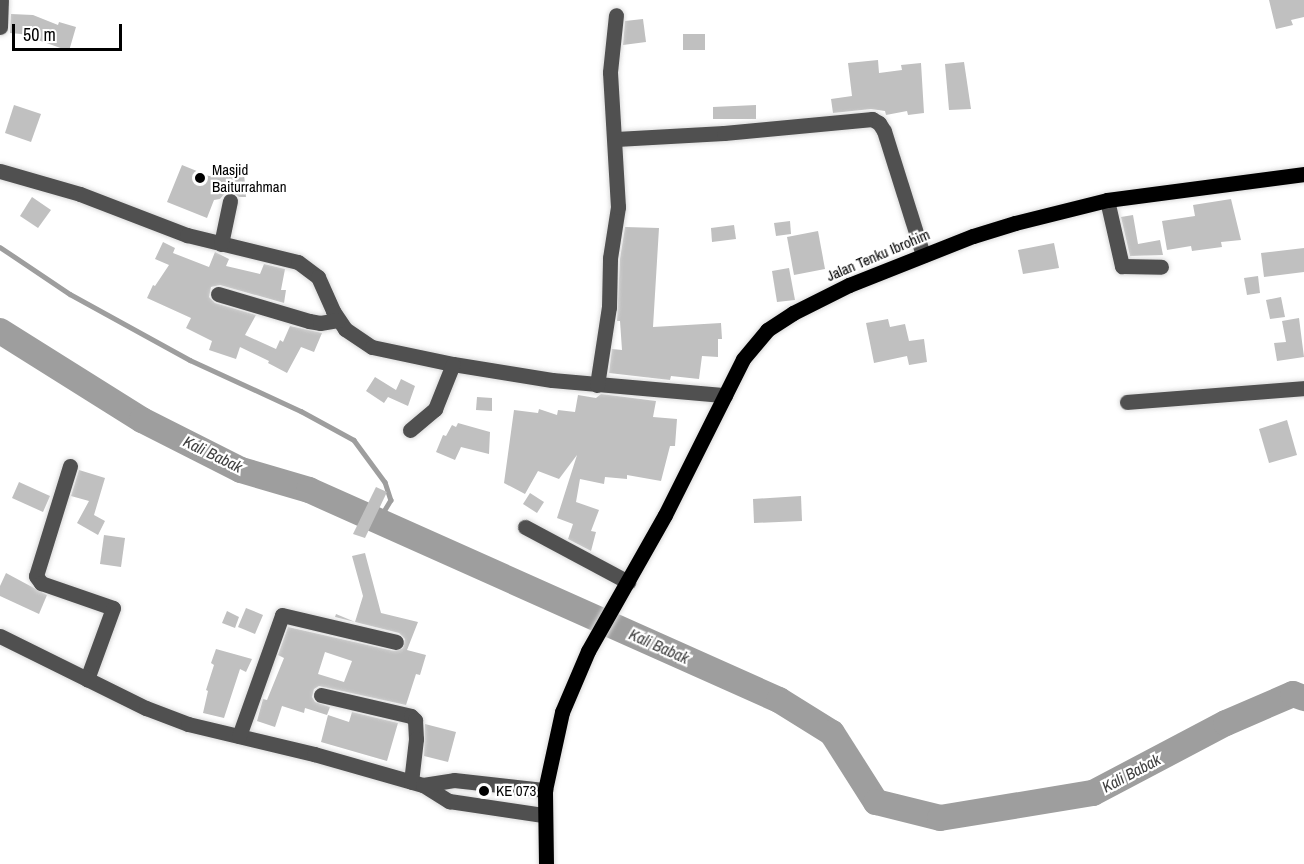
<!DOCTYPE html>
<html>
<head>
<meta charset="utf-8">
<style>
  body { margin:0 }
  #map { position:relative; width:1304px; height:864px; overflow:hidden; background:#fff; font-family:"Archivo Narrow",sans-serif }
  div>[style] { position:absolute }
  .stream>* { height:4.5px; margin:-2.25px; padding:0 2.25px; transform-origin:2.25px; border-radius:2.25px; background:#9e9e9e }
  .river>* { height:26px; margin:-13px; padding:0 13px; transform-origin:13px; border-radius:13px; background:#9e9e9e }
  .building>* { inset:0; background:#c0c0c0 }
  .roads { filter:drop-shadow(0 0 2px #dbdbdb) drop-shadow(0 0 2px #dbdbdb) }
  .minor>* { height:15px; margin:-7.5px; padding:0 7.5px; transform-origin:7.5px; border-radius:7.5px; background:#505050 }
  .major>* { height:15px; margin:-7.5px; padding:0 7.5px; transform-origin:7.5px; border-radius:7.5px; background:#000 }
  .dots>* { width:16px; height:16px; translate:-50% -50%; box-sizing:border-box; border:3px solid #fff; border-radius:50% }
  span { translate:-50% -50%; white-space:nowrap; text-align:center; line-height:1.15; -webkit-text-stroke:4.5px #fff; paint-order:stroke }
  .poi-label { font-size:15px; color:#000 }
  .left { translate:0 -50%; text-align:left }
  .street-label { font-size:15px; color:#000 }
  .water-label { font-size:16px; color:#3f3f3f; font-style:italic }
  .scale { position:absolute; left:12px; top:24px; width:110px; height:27px; box-sizing:border-box; border:3px solid #000; border-top:0; padding-left:8px; font-size:18px; line-height:21px; white-space:nowrap; color:#000; -webkit-text-stroke:4px #fff; paint-order:stroke }
</style>
</head>
<body>
<div id="map">
  <div class="stream">
    <div style="left:0;top:247px;width:84px;rotate:33.9deg"></div>
    <div style="left:70px;top:294px;width:137px;rotate:28.8deg"></div>
    <div style="left:190px;top:360px;width:122px;rotate:24.7deg"></div>
    <div style="left:301px;top:411px;width:60px;rotate:28.7deg"></div>
    <div style="left:354px;top:440px;width:52px;rotate:53.6deg"></div>
    <div style="left:385px;top:482px;width:19px;rotate:72deg"></div>
    <div style="left:391px;top:500px;width:26px;rotate:121deg"></div>
  </div>
  <div class="river">
    <div style="left:0;top:331px;width:168px;rotate:32.1deg"></div>
    <div style="left:142px;top:420px;width:111px;rotate:26.8deg"></div>
    <div style="left:241px;top:470px;width:71px;rotate:16.4deg"></div>
    <div style="left:309px;top:490px;width:515px;rotate:24.08deg"></div>
    <div style="left:779px;top:700px;width:62px;rotate:31.9deg"></div>
    <div style="left:832px;top:733px;width:82px;rotate:57.5deg"></div>
    <div style="left:876px;top:802px;width:66px;rotate:14deg"></div>
    <div style="left:940px;top:818px;width:155px;rotate:-9.3deg"></div>
    <div style="left:1093px;top:793px;width:150px;rotate:-27.8deg"></div>
    <div style="left:1226px;top:723px;width:73px;rotate:-23.4deg"></div>
    <div style="left:1293px;top:694px;width:12px;rotate:20deg"></div>
  </div>
  <div class="building">
    <div style="clip-path:polygon(1269px 0,1304px 0,1304px 17px,1291px 20px,1293px 25px,1276px 29px)"></div>
    <div style="clip-path:polygon(11px 14px,33px 15px,58px 25px,59px 22px,76px 27px,69px 51px,21px 34px,10px 33px)"></div>
    <div style="clip-path:polygon(643px 19px,646px 42px,623px 45px,625px 21px)"></div>
    <div style="clip-path:polygon(683px 34px,705px 34px,705px 50px,683px 50px)"></div>
    <div style="clip-path:polygon(878px 60px,879px 73px,902px 70px,901px 65px,921px 63px,924px 113px,908px 115px,907px 111px,886px 115px,885px 111px,871px 109px,833px 113px,831px 99px,852px 96px,848px 63px)"></div>
    <div style="clip-path:polygon(964px 62px,971px 109px,949px 110px,945px 64px)"></div>
    <div style="clip-path:polygon(14px 105px,41px 114px,31px 142px,5px 133px)"></div>
    <div style="clip-path:polygon(756px 105px,756px 119px,713px 119px,713px 107px)"></div>
    <div style="clip-path:polygon(182px 165px,209px 176px,244px 173px,246px 197px,239px 197px,233px 192px,226px 192px,220px 199px,214px 200px,207px 218px,167px 202px)"></div>
    <div style="clip-path:polygon(32px 197px,51px 210px,38px 228px,20px 216px)"></div>
    <div style="clip-path:polygon(1231px 199px,1241px 240px,1221px 242px,1222px 247px,1192px 251px,1191px 246px,1167px 250px,1162px 221px,1195px 216px,1193px 205px)"></div>
    <div style="clip-path:polygon(1133px 215px,1138px 244px,1160px 240px,1163px 255px,1130px 256px,1121px 217px)"></div>
    <div style="clip-path:polygon(790px 221px,791px 234px,776px 236px,774px 223px)"></div>
    <div style="clip-path:polygon(734px 225px,736px 239px,712px 242px,711px 228px)"></div>
    <div style="clip-path:polygon(625px 227px,659px 228px,653px 327px,721px 323px,722px 339px,718px 339px,718px 357px,702px 356px,699px 379px,671px 376px,670px 380px,609px 373px,612px 349px,622px 350px,620px 321px,617px 321px,620px 259px)"></div>
    <div style="clip-path:polygon(818px 231px,825px 269px,794px 275px,787px 237px)"></div>
    <div style="clip-path:polygon(163px 242px,175px 248px,173px 253px,209px 267px,215px 252px,229px 259px,226px 266px,260px 274px,264px 264px,285px 269px,281px 290px,286px 290px,284px 303px,220px 285px,211px 287px,209px 297px,215px 303px,256px 315px,245px 335px,276px 349px,280px 340px,283px 342px,290px 326px,322px 333px,314px 352px,301px 347px,287px 373px,268px 363px,269px 361px,240px 347px,236px 359px,209px 350px,212px 341px,186px 328px,191px 318px,147px 298px,153px 285px,155px 286px,169px 265px,155px 259px)"></div>
    <div style="clip-path:polygon(1054px 243px,1059px 268px,1023px 274px,1018px 250px)"></div>
    <div style="clip-path:polygon(1304px 248px,1304px 272px,1264px 277px,1261px 253px)"></div>
    <div style="clip-path:polygon(789px 268px,795px 300px,777px 302px,772px 271px)"></div>
    <div style="clip-path:polygon(1258px 276px,1260px 293px,1247px 295px,1244px 278px)"></div>
    <div style="clip-path:polygon(1281px 297px,1285px 317px,1270px 319px,1266px 300px)"></div>
    <div style="clip-path:polygon(1299px 318px,1304px 357px,1277px 361px,1274px 343px,1286px 342px,1282px 321px)"></div>
    <div style="clip-path:polygon(888px 319px,890px 327px,905px 324px,909px 341px,924px 339px,927px 362px,909px 365px,907px 356px,874px 363px,866px 323px)"></div>
    <div style="clip-path:polygon(375px 377px,396px 390px,401px 379px,415px 386px,408px 406px,388px 397px,384px 403px,366px 391px)"></div>
    <div style="clip-path:polygon(601px 394px,656px 401px,653px 417px,677px 419px,675px 446px,670px 446px,661px 481px,627px 475px,627px 479px,605px 477px,604px 484px,580px 479px,576px 502px,599px 510px,591px 531px,596px 532px,591px 551px,568px 539px,573px 524px,557px 518px,577px 455px,559px 479px,538px 471px,525px 494px,504px 483px,514px 410px,538px 413px,539px 409px,557px 415px,558px 410px,575px 412px,578px 395px,596px 398px)"></div>
    <div style="clip-path:polygon(477px 397px,492px 398px,492px 411px,476px 410px)"></div>
    <div style="clip-path:polygon(1287px 420px,1297px 455px,1269px 463px,1259px 429px)"></div>
    <div style="clip-path:polygon(458px 423px,490px 432px,489px 454px,461px 447px,455px 460px,436px 452px,443px 435px,446px 436px,452px 425px,456px 427px)"></div>
    <div style="clip-path:polygon(79px 470px,105px 478px,94px 515px,105px 521px,98px 535px,77px 523px,89px 501px,71px 496px)"></div>
    <div style="clip-path:polygon(19px 482px,50px 496px,43px 512px,12px 498px)"></div>
    <div style="clip-path:polygon(376px 487px,387px 492px,365px 538px,353px 534px)"></div>
    <div style="clip-path:polygon(530px 493px,544px 502px,537px 513px,523px 504px)"></div>
    <div style="clip-path:polygon(801px 496px,802px 521px,754px 523px,753px 499px)"></div>
    <div style="clip-path:polygon(104px 535px,125px 538px,121px 567px,100px 564px)"></div>
    <div style="clip-path:polygon(evenodd,365px 553px,381px 613px,418px 622px,407px 650px,426px 655px,420px 675px,416px 674px,406px 705px,319px 686px,314px 689px,312px 697px,315px 702px,330px 707px,327px 715px,305px 708px,304px 713px,282px 706px,275px 727px,257px 721px,263px 699px,267px 700px,284px 658px,278px 655px,288px 627px,394px 651px,403px 648px,405px 639px,399px 633px,335px 617px,336px 614px,355px 622px,363px 596px,352px 556px,365px 553px,325px 652px,352px 661px,344px 682px,318px 674px,325px 652px)"></div>
    <div style="clip-path:polygon(6px 573px,47px 595px,39px 614px,0 596px,0 586px)"></div>
    <div style="clip-path:polygon(246px 608px,263px 615px,255px 634px,238px 627px)"></div>
    <div style="clip-path:polygon(227px 611px,239px 617px,235px 628px,222px 623px)"></div>
    <div style="clip-path:polygon(216px 649px,252px 659px,246px 672px,240px 669px,224px 718px,203px 713px,208px 691px,206px 690px,214px 665px,211px 663px)"></div>
    <div style="clip-path:polygon(352px 712px,398px 723px,387px 761px,321px 742px,328px 715px,349px 722px)"></div>
    <div style="clip-path:polygon(425px 724px,456px 732px,448px 762px,424px 756px)"></div>
  </div>
  <div class="roads">
    <div class="minor">
      <div style="left:0;top:27px;width:27px;rotate:-88deg"></div>
      <div style="left:616px;top:139px;width:108px;rotate:-3.2deg"></div>
      <div style="left:724px;top:133px;width:149px;rotate:-5.4deg"></div>
      <div style="left:872px;top:119px;width:8px;rotate:30deg"></div>
      <div style="left:879px;top:123px;width:9px;rotate:58deg"></div>
      <div style="left:884px;top:131px;width:130px;rotate:72.5deg"></div>
      <div style="left:0;top:171px;width:83px;rotate:16deg"></div>
      <div style="left:80px;top:194px;width:115px;rotate:21deg"></div>
      <div style="left:187px;top:235px;width:114px;rotate:13.7deg"></div>
      <div style="left:298px;top:262px;width:25px;rotate:37deg"></div>
      <div style="left:318px;top:277px;width:37px;rotate:66deg"></div>
      <div style="left:333px;top:311px;width:22px;rotate:56deg"></div>
      <div style="left:345px;top:329px;width:32px;rotate:34deg"></div>
      <div style="left:372px;top:347px;width:83px;rotate:11.9deg"></div>
      <div style="left:453px;top:364px;width:100px;rotate:9.2deg"></div>
      <div style="left:552px;top:380px;width:174px;rotate:5deg"></div>
      <div style="left:1107px;top:200px;width:68px;rotate:77.2deg"></div>
      <div style="left:1122px;top:266px;width:39px;rotate:1deg"></div>
      <div style="left:221px;top:244px;width:44px;rotate:-78.2deg"></div>
      <div style="left:218px;top:294px;width:95px;rotate:16.5deg"></div>
      <div style="left:309px;top:321px;width:11px;rotate:10deg"></div>
      <div style="left:320px;top:323px;width:18px;rotate:-9deg"></div>
      <div style="left:597px;top:385px;width:79px;rotate:-81.3deg"></div>
      <div style="left:609px;top:307px;width:49px;rotate:-88.8deg"></div>
      <div style="left:610px;top:258px;width:52px;rotate:-81.1deg"></div>
      <div style="left:618px;top:207px;width:135px;rotate:-93.4deg"></div>
      <div style="left:610px;top:72px;width:57px;rotate:-84deg"></div>
      <div style="left:1127px;top:402px;width:178px;rotate:-4.5deg"></div>
      <div style="left:410px;top:430px;width:33px;rotate:-40deg"></div>
      <div style="left:435px;top:409px;width:48px;rotate:-68.2deg"></div>
      <div style="left:70px;top:466px;width:115px;rotate:107.2deg"></div>
      <div style="left:36px;top:576px;width:9px;rotate:54deg"></div>
      <div style="left:41px;top:583px;width:76px;rotate:19.1deg"></div>
      <div style="left:113px;top:608px;width:76px;rotate:110.1deg"></div>
      <div style="left:525px;top:527px;width:117px;rotate:28.1deg"></div>
      <div style="left:0;top:636px;width:163px;rotate:26.3deg"></div>
      <div style="left:146px;top:708px;width:45px;rotate:20.9deg"></div>
      <div style="left:188px;top:724px;width:130px;rotate:13.4deg"></div>
      <div style="left:314px;top:754px;width:113px;rotate:15.9deg"></div>
      <div style="left:423px;top:785px;width:31px;rotate:32deg"></div>
      <div style="left:449px;top:801px;width:95px;rotate:8.5deg"></div>
      <div style="left:321px;top:695px;width:92px;rotate:13.1deg"></div>
      <div style="left:411px;top:716px;width:6px;rotate:45deg"></div>
      <div style="left:415px;top:720px;width:19px;rotate:87deg"></div>
      <div style="left:416px;top:739px;width:43px;rotate:96.6deg"></div>
      <div style="left:239px;top:736px;width:128px;rotate:-70.4deg"></div>
      <div style="left:282px;top:615px;width:117px;rotate:13.3deg"></div>
      <div style="left:423px;top:785px;width:31px;rotate:-9deg"></div>
      <div style="left:454px;top:780px;width:92px;rotate:6.3deg"></div>
    </div>
    <div class="major">
      <div style="left:546px;top:864px;width:74px;rotate:-90.8deg"></div>
      <div style="left:545px;top:790px;width:80px;rotate:-77.7deg"></div>
      <div style="left:562px;top:712px;width:66px;rotate:-66.9deg"></div>
      <div style="left:588px;top:651px;width:156px;rotate:-60.5deg"></div>
      <div style="left:665px;top:515px;width:174px;rotate:-63.4deg"></div>
      <div style="left:743px;top:359px;width:38px;rotate:-50deg"></div>
      <div style="left:767px;top:330px;width:31px;rotate:-33deg"></div>
      <div style="left:793px;top:313px;width:63px;rotate:-26.6deg"></div>
      <div style="left:849px;top:285px;width:133px;rotate:-21.6deg"></div>
      <div style="left:973px;top:236px;width:44px;rotate:-17.2deg"></div>
      <div style="left:1015px;top:223px;width:95px;rotate:-14deg"></div>
      <div style="left:1107px;top:200px;width:199px;rotate:-7.5deg"></div>
    </div>
  </div>
  <div class="dots">
    <div style="left:200px;top:178px;background:#000"></div>
    <div style="left:484px;top:791px;background:#000"></div>
  </div>
  <div class="poi-label">
    <span class="left" style="left:212px;top:178px">Masjid<br>Baiturrahman</span>
    <span class="left" style="left:496px;top:791px">KE 073</span>
  </div>
  <div class="street-label">
    <span style="left:878px;top:255px;rotate:-23deg">Jalan Tenku Ibrohim</span>
  </div>
  <div class="water-label">
    <span style="left:213px;top:454px;rotate:26deg">Kali Babak</span>
    <span style="left:659px;top:646px;rotate:24deg">Kali Babak</span>
    <span style="left:1131px;top:773px;rotate:-28deg">Kali Babak</span>
  </div>
  <div class="scale">50 m</div>
</div>
</body>
</html>
